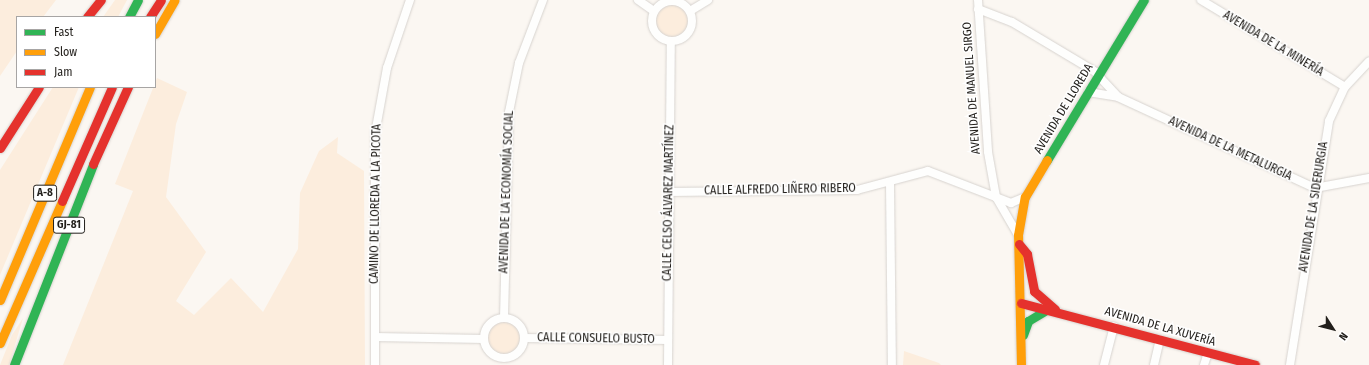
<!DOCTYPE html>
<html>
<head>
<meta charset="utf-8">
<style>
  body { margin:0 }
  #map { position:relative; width:1369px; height:365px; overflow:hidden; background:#fbf7f2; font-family:"Fira Sans Condensed",sans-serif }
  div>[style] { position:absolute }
  .green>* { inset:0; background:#fceddd }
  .round { border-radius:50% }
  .roads { filter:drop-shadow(0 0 1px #d7d3cf) drop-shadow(0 0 1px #d7d3cf) }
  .street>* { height:8px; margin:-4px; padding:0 4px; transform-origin:4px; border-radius:4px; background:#fefefd }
  .street>.ring { margin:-4px; padding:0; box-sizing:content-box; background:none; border:8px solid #fefefd; border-radius:50% }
  .fast>* { height:9px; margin:-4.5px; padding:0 4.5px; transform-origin:4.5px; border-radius:4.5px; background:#30b455 }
  .slow>* { height:9px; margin:-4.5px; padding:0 4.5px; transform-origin:4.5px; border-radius:4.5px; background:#ff9f0a }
  .jam>* { height:9px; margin:-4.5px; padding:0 4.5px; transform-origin:4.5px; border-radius:4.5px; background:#e5322d }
  span { translate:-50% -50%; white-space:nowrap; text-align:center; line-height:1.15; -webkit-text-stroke:3px #fff; paint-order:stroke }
  .shield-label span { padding:1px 3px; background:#fff; border:1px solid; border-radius:3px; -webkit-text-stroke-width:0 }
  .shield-label { font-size:11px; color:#221f1b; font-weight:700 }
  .street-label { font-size:12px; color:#221f1b }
  .legend { position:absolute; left:16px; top:16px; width:140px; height:72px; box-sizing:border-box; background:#fff; border:1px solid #a7a5a4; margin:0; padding:5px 7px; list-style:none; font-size:12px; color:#221f1b }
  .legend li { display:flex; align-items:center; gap:8px; height:20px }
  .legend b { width:20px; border:1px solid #a7a5a4 }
  .north { position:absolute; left:1313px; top:309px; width:40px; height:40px; -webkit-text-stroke:3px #fff; paint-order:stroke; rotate:126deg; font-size:11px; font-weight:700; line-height:16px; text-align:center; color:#221f1b }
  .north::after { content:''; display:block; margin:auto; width:14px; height:18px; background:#221f1b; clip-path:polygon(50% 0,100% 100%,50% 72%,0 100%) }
</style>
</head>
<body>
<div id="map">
  <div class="green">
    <div style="clip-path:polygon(0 0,56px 0,43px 17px,17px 17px,17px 51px,0 76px)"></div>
    <div style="clip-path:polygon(115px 0,127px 0,118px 17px,103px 17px)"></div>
    <div class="round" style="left:656px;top:5px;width:32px;height:32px"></div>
    <div style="clip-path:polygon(157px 78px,187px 92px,176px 124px,166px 197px,206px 252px,176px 301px,194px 315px,231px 278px,263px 312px,298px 249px,300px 193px,319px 151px,338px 137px,337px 153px,364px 171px,365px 365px,63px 365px,133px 191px,115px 184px)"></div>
    <div style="clip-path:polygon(53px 87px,79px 87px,0 275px,0 170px)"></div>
    <div style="clip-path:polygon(23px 318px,9px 365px,0 365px,12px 335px)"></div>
    <div class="round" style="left:488px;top:322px;width:32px;height:32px"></div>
    <div style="clip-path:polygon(904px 351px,939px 363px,941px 365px,903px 365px)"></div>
  </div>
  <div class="roads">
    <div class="street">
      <div style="left:638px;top:0;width:19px;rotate:35deg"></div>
      <div style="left:978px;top:0;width:152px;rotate:86.2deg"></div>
      <div style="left:988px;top:152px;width:46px;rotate:79.9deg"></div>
      <div style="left:996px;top:197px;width:44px;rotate:59.9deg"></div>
      <div style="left:1201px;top:0;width:168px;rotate:31.1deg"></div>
      <div class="ring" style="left:652px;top:1px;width:32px;height:32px"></div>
      <div style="left:978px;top:9px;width:36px;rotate:21deg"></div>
      <div style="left:1012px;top:22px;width:96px;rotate:30.9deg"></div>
      <div style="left:1094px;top:71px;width:35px;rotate:47deg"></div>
      <div style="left:1118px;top:97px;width:217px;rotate:24.8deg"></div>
      <div style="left:1315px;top:188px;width:55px;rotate:-10.5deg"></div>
      <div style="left:690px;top:11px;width:21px;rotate:-31deg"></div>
      <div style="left:1088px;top:92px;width:30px;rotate:9deg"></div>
      <div style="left:890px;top:183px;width:182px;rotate:89.4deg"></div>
      <div style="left:669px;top:192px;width:188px;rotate:-0.6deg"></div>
      <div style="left:857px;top:190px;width:73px;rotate:-15deg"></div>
      <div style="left:928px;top:171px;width:89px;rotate:21.1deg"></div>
      <div style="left:1011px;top:203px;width:15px;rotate:-23deg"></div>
      <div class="ring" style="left:484px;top:318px;width:32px;height:32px"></div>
      <div style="left:504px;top:318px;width:206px;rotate:-88.6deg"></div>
      <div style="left:509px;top:112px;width:50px;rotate:-78.5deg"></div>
      <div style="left:519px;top:63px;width:67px;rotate:-69.1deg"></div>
      <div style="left:375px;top:337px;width:109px;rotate:1.1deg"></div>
      <div style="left:524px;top:338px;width:144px;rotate:0.8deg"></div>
      <div style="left:375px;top:365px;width:231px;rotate:-90deg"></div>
      <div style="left:375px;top:134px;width:67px;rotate:-79.7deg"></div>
      <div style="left:387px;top:68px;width:72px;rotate:-71.3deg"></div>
      <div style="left:668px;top:365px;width:323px;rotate:-89.5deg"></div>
      <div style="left:1104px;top:365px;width:40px;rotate:-75.6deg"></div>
      <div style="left:1154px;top:365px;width:26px;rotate:-77deg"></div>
      <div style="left:1204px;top:365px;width:13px;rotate:-72deg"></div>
      <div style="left:1290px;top:365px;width:247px;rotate:-80.9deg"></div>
      <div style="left:1329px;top:121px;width:38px;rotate:-65deg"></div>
      <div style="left:1345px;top:87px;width:35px;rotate:-47deg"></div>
    </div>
    <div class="fast">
      <div style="left:129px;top:17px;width:19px;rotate:-62deg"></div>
      <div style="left:1047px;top:160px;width:187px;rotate:-58.8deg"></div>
      <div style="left:1023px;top:335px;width:15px;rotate:-70deg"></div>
      <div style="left:1028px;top:321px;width:23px;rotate:-31deg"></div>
      <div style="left:14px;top:365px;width:216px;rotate:-68.5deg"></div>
    </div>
    <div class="slow">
      <div style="left:155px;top:34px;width:39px;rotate:-60deg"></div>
      <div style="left:0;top:300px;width:231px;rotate:-67.1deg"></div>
      <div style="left:0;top:343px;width:155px;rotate:-66.4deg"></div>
      <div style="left:1021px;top:365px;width:130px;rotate:-91.3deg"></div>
      <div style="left:1018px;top:235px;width:39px;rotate:-80deg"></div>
      <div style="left:1025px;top:197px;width:43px;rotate:-59.3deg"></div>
    </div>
    <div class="jam">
      <div style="left:87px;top:17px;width:22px;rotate:-51deg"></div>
      <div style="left:150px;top:17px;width:20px;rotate:-57deg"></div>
      <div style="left:0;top:148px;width:72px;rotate:-57.4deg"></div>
      <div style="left:93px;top:164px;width:85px;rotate:-65.6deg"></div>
      <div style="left:62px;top:201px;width:124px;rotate:-66.3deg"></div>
      <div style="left:1019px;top:244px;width:13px;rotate:51deg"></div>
      <div style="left:1027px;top:254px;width:38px;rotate:79deg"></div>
      <div style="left:1034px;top:291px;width:28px;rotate:41deg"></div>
      <div style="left:1021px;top:303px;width:242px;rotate:14.8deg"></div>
    </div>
  </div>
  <div class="shield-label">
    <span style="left:45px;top:193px">A-8</span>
    <span style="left:69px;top:225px">GJ-81</span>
  </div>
  <div class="street-label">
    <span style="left:1273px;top:44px;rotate:31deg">AVENIDA DE LA MINERÍA</span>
    <span style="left:972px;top:88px;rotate:-94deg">AVENIDA DE MANUEL SIRGO</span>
    <span style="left:1064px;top:109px;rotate:-59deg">AVENIDA DE LLOREDA</span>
    <span style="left:1230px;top:149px;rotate:25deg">AVENIDA DE LA METALURGIA</span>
    <span style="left:780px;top:190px;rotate:-1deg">CALLE ALFREDO LIÑERO RIBERO</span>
    <span style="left:507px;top:192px;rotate:-88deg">AVENIDA DE LA ECONOMÍA SOCIAL</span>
    <span style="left:669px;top:203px;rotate:-89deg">CALLE CELSO ÁLVAREZ MARTÍNEZ</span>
    <span style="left:376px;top:204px;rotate:-89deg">CAMINO DE LLOREDA A LA PICOTA</span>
    <span style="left:1314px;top:207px;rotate:-81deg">AVENIDA DE LA SIDERURGIA</span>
    <span style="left:1160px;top:327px;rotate:16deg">AVENIDA DE LA XUVERÍA</span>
    <span style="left:596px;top:339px;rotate:1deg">CALLE CONSUELO BUSTO</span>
  </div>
  <ul class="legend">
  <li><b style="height:5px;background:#30b455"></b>Fast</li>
  <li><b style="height:5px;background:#ff9f0a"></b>Slow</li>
  <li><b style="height:5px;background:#e5322d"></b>Jam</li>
  </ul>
  <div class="north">N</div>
</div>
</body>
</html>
